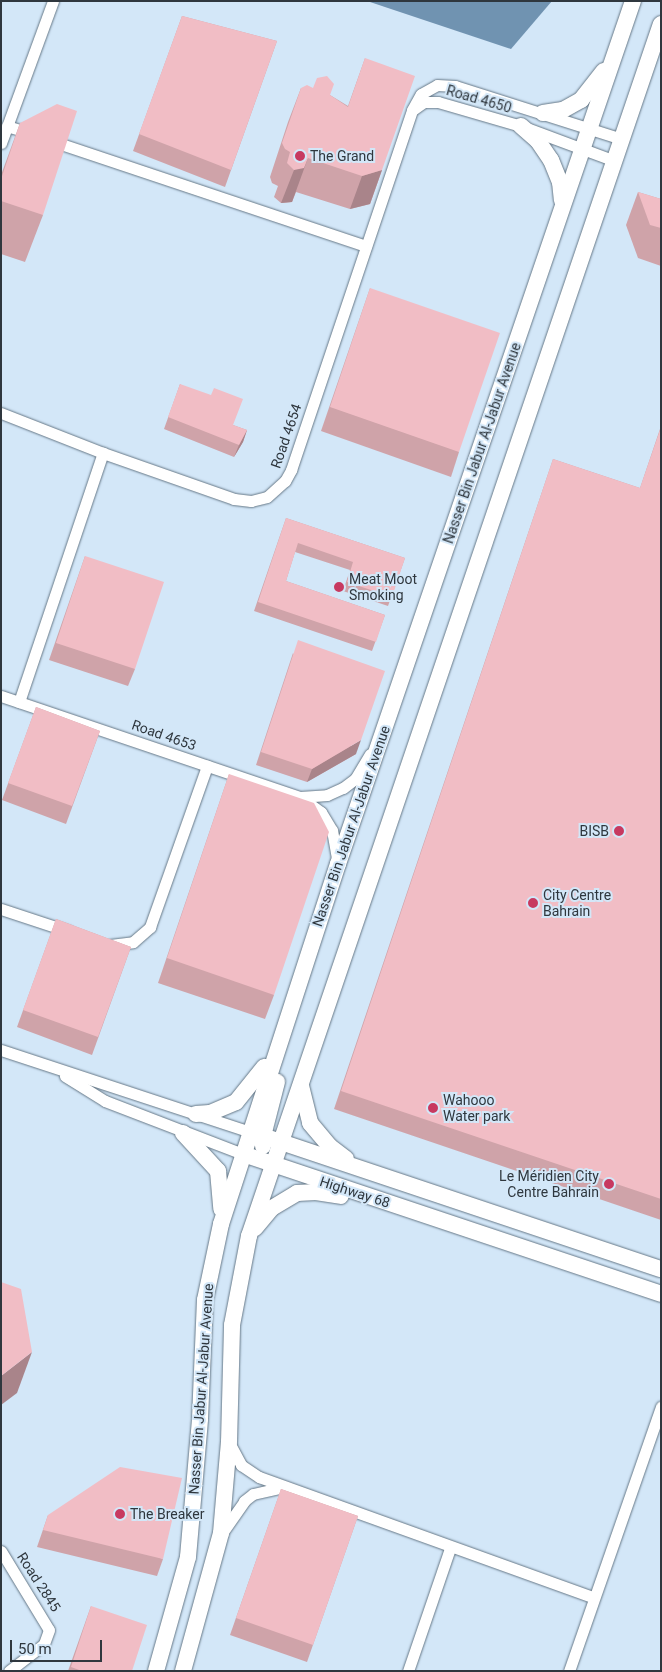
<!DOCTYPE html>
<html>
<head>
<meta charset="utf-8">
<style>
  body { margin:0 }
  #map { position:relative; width:662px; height:1672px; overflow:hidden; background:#d3e7f8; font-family:Roboto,sans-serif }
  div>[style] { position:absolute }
  .water>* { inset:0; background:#7093b1 }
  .roads { filter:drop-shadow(0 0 1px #667887) drop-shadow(0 0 1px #667887) }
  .minor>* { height:11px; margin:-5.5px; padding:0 5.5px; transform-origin:5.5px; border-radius:5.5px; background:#fff }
  .secondary>* { height:16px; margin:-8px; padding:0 8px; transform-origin:8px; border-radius:8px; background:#fff }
  .wall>* { inset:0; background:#cfa3a9 }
  .shaded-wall>* { inset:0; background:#a9848a }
  .building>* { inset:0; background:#f1bdc5 }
  .dots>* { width:14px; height:14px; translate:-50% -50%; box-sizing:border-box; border:2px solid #d3e7f8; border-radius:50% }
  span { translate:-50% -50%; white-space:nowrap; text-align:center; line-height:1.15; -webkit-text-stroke:4px #d3e7f8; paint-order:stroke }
  .street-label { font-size:14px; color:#2f373e }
  .poi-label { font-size:14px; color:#2f373e }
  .left { translate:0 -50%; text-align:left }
  .right { translate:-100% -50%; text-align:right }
  .frame { position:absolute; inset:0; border:2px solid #2f373e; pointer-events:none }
  .scale { position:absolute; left:10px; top:1640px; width:92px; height:22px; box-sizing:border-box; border:2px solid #2f373e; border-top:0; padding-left:6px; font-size:15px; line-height:18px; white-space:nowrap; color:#2f373e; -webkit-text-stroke:4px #d3e7f8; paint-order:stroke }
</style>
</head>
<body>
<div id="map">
  <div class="water">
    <div style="clip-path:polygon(367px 1px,552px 1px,511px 49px)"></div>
  </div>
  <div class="roads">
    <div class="minor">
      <div style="left:414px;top:109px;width:12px;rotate:-35deg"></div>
      <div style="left:424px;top:102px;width:14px"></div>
      <div style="left:438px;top:102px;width:86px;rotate:16.1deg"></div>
      <div style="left:521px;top:126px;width:100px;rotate:20.4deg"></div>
      <div style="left:7px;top:126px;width:27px;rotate:17deg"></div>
      <div style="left:52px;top:141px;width:331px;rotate:18.5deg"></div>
      <div style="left:1px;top:143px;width:151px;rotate:-69.9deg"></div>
      <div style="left:1px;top:413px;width:110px;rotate:21.4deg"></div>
      <div style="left:103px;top:453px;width:139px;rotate:19.3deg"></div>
      <div style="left:234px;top:499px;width:17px;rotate:7deg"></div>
      <div style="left:251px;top:501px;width:16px;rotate:-14deg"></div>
      <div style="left:267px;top:497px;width:24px;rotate:-42deg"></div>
      <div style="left:285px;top:481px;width:13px;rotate:-61deg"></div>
      <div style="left:291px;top:470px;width:380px;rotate:-71.4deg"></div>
      <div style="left:412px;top:110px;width:18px;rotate:-61deg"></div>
      <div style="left:421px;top:94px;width:18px;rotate:-29deg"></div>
      <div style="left:437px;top:85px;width:18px;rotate:3deg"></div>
      <div style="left:455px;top:86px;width:175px;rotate:17.6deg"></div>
      <div style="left:1px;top:696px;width:316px;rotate:18.7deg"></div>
      <div style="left:300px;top:797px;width:26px;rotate:36deg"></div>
      <div style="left:321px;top:812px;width:21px;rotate:59deg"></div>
      <div style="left:332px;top:830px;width:27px;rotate:80deg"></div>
      <div style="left:19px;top:702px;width:263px;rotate:-71.4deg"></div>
      <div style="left:300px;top:797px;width:27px;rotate:-4deg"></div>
      <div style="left:327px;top:795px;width:17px;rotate:-24deg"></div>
      <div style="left:343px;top:788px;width:15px;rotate:-37deg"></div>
      <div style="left:355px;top:779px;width:29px;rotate:-59deg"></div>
      <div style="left:1px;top:909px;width:71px;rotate:18.2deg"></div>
      <div style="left:110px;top:945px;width:23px;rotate:-7deg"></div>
      <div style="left:133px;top:942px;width:23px;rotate:-41deg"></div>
      <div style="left:150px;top:927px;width:171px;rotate:-70.5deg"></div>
      <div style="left:1px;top:1050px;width:263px;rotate:18.2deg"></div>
      <div style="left:65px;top:1076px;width:47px;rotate:32deg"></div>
      <div style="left:105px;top:1101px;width:148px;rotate:21deg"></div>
      <div style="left:230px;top:1444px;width:24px;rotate:62deg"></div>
      <div style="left:241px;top:1465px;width:22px;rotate:34deg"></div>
      <div style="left:259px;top:1477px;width:355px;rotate:19.8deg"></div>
      <div style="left:222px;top:1533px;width:39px;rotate:-55deg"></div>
      <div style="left:244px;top:1501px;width:11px;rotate:-38deg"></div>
      <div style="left:253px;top:1494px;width:31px;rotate:-13deg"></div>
      <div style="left:1px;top:1551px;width:92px;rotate:58.7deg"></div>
      <div style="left:49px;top:1630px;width:15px;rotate:110deg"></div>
      <div style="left:44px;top:1644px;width:44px;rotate:142.4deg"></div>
      <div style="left:408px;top:1671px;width:130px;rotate:-71.1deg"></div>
      <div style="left:569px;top:1671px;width:280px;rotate:-70.8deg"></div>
    </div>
    <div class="secondary">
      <div style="left:543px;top:113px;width:20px;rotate:-9deg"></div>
      <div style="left:563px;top:110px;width:21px;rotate:-29deg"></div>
      <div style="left:581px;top:100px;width:37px;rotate:-52deg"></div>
      <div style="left:521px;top:126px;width:23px;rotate:41deg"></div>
      <div style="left:538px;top:141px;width:23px;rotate:56deg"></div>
      <div style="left:551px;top:160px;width:24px;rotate:68deg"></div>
      <div style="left:560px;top:182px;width:18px;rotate:84deg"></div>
      <div style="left:301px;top:1086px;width:38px;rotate:76deg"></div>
      <div style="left:310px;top:1123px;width:30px;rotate:50deg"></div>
      <div style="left:329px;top:1146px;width:21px;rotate:37deg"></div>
      <div style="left:196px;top:1114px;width:14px;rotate:-4deg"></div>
      <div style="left:210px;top:1113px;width:28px;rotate:-23deg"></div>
      <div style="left:236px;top:1102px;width:45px;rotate:-51.3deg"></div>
      <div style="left:251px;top:1132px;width:432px;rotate:18.5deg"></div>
      <div style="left:183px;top:1133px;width:52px;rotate:47.4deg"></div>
      <div style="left:218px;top:1171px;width:38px;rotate:85deg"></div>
      <div style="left:263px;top:1146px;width:10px;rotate:-90deg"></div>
      <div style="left:263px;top:1136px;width:56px;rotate:-75.5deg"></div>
      <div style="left:243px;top:1154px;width:441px;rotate:18.5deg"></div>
      <div style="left:255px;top:1228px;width:26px;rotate:-50deg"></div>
      <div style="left:272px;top:1208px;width:29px;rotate:-31deg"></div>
      <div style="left:297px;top:1193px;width:19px;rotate:-3deg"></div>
      <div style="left:316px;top:1192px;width:25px;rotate:9deg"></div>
      <div style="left:156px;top:1671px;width:118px;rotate:-74.3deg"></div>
      <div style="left:188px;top:1557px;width:139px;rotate:-85deg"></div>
      <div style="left:200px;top:1419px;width:119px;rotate:-87.6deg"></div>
      <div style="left:205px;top:1300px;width:78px;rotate:-78.1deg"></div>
      <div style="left:221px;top:1224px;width:379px;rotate:-72deg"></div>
      <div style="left:338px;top:864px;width:912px;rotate:-71.13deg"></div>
      <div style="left:183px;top:1671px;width:143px;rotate:-74.6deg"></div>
      <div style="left:221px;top:1533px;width:91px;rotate:-85deg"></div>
      <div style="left:229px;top:1442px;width:117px;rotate:-88.5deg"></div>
      <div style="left:232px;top:1325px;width:91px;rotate:-79.2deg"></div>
      <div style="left:249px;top:1236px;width:1280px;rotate:-71.23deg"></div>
    </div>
  </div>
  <div class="wall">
    <div style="clip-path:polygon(182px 16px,277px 41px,225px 187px,133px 151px)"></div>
    <div style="clip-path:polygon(365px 58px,382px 170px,370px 204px,350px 209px,296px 192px,292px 202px,281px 203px,274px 197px,278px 186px,272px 183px,270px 177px,288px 122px,301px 88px,313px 88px,330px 95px,348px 106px)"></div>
    <div style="clip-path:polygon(20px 123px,43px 215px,25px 262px,1px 254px,1px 175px)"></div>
    <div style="clip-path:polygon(638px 192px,661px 199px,661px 266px,638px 258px,626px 225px)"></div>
    <div style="clip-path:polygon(370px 288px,459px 452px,451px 477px,321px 431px)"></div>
    <div style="clip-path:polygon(180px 384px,233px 425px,247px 430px,243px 442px,234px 457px,164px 429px)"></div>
    <div style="clip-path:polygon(661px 426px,661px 1220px,334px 1109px,553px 459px,640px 488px)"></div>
    <div style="clip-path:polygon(286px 518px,405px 558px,388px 606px,343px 591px,350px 570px,295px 552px,286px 581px,385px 615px,372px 651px,254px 611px)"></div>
    <div style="clip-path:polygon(85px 556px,135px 669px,128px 686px,49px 660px)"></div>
    <div style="clip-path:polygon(293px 653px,356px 754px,307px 782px,256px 765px)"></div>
    <div style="clip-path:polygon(36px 707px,100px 731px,66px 824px,2px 800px)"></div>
    <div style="clip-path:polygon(229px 774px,274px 995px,265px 1019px,158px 983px)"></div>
    <div style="clip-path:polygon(56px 919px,131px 947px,92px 1055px,17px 1027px)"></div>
    <div style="clip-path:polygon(281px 1489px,358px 1516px,307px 1662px,230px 1635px)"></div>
    <div style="clip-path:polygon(48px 1515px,163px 1559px,157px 1576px,37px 1547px)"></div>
    <div style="clip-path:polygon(91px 1606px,132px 1671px,68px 1671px)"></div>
  </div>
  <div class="shaded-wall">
    <div style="clip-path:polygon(308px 158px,292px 202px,281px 203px,294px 170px)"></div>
    <div style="clip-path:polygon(382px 170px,370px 204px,350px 209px,362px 176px)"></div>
    <div style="clip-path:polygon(247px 430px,243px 442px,234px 457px,239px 445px)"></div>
    <div style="clip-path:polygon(361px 740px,356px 754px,307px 782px,312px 769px)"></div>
    <div style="clip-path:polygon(32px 1352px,17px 1393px,1px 1405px,1px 1376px)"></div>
  </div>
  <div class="building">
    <div style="clip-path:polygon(182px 16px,277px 41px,231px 170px,139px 134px)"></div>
    <div style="clip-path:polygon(365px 58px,415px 76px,382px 170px,362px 176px,308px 158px,304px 168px,294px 170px,287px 163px,290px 152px,285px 149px,282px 143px,301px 88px,307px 85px,313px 88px,317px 78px,327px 76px,334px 84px,330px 95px,348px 107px)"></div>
    <div style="clip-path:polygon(57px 104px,77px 111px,43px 215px,1px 201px,1px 179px,20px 123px)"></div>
    <div style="clip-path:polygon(638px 192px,661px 199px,661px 228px,650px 225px)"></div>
    <div style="clip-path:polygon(370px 288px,500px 333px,459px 452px,330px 407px)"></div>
    <div style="clip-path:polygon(180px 384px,211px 395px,214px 388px,243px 399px,233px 425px,247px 430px,239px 445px,168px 417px)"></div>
    <div style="clip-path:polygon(661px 427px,661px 1199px,341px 1091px,553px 459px,640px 488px)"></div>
    <div style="clip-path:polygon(286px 518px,405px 558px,392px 597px,347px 582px,353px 562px,298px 543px,286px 581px,385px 615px,376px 642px,258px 602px)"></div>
    <div style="clip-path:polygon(85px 556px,164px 582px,135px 669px,56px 643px)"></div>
    <div style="clip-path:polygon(298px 640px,385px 671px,361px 740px,312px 769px,261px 752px)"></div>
    <div style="clip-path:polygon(36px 707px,100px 731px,72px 806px,8px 783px)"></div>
    <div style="clip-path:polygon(229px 774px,314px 803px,329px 832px,274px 995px,167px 958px)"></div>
    <div style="clip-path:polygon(56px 919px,131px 947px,98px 1037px,23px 1010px)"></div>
    <div style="clip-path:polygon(1px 1282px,21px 1289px,32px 1352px,1px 1376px,1px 1333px,2px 1333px,1px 1328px)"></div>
    <div style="clip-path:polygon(120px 1467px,182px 1478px,163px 1559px,43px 1530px,48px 1515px)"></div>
    <div style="clip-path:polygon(281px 1489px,358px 1516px,313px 1645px,236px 1618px)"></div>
    <div style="clip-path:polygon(91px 1606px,147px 1625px,132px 1671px,82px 1671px,71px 1667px)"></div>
  </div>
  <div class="dots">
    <div style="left:300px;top:156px;background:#c73960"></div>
    <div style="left:339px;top:587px;background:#c73960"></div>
    <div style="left:619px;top:831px;background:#c73960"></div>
    <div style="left:533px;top:903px;background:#c73960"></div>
    <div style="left:433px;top:1108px;background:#c73960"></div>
    <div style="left:609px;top:1184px;background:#c73960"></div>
    <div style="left:120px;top:1514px;background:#c73960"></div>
  </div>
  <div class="street-label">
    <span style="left:479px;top:99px;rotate:16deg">Road 4650</span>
    <span style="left:286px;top:436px;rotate:-71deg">Road 4654</span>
    <span style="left:482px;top:443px;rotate:-71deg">Nasser Bin Jabur Al-Jabur Avenue</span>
    <span style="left:164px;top:735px;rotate:19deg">Road 4653</span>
    <span style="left:351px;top:826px;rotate:-71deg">Nasser Bin Jabur Al-Jabur Avenue</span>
    <span style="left:355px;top:1192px;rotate:18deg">Highway 68</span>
    <span style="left:201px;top:1389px;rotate:-86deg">Nasser Bin Jabur Al-Jabur Avenue</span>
    <span style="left:39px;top:1582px;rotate:57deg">Road 2845</span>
  </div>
  <div class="poi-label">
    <span class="left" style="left:310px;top:156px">The Grand</span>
    <span class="left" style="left:349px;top:587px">Meat Moot<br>Smoking</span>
    <span class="right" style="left:609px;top:831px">BISB</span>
    <span class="left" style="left:543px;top:903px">City Centre<br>Bahrain</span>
    <span class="left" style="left:443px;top:1108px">Wahooo<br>Water park</span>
    <span class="right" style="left:599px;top:1184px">Le Méridien City<br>Centre Bahrain</span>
    <span class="left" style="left:130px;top:1514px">The Breaker</span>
  </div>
  <div class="frame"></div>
  <div class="scale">50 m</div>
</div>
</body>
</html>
